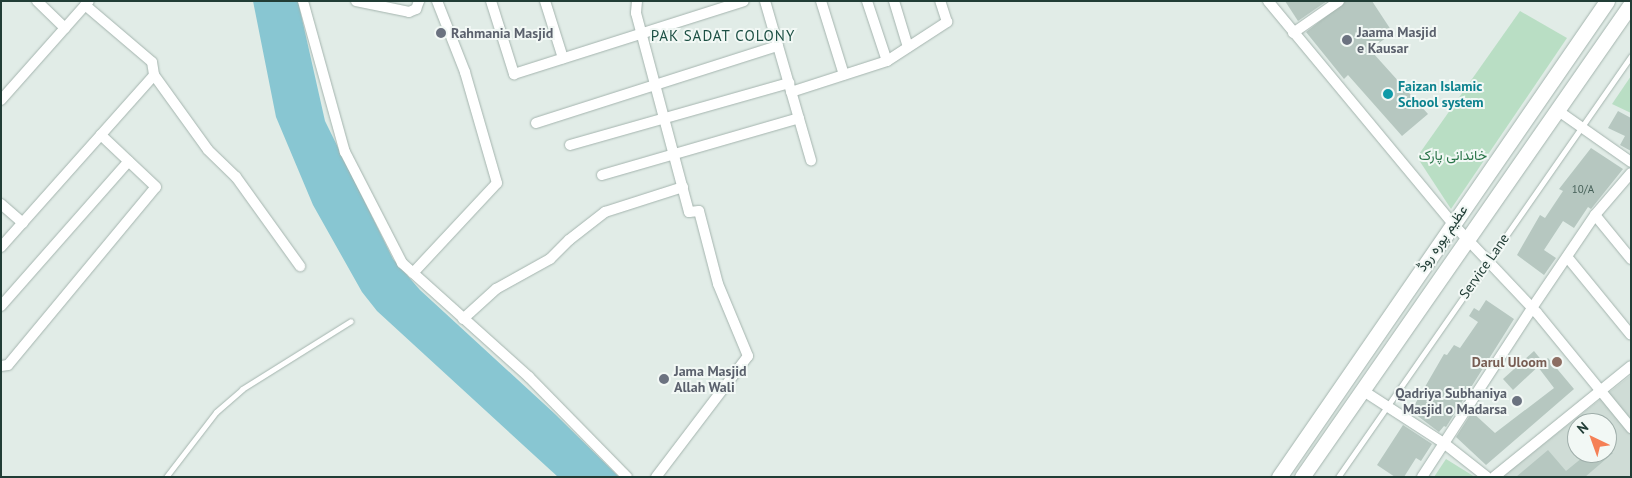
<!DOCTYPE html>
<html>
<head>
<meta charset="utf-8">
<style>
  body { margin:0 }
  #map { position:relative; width:1632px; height:478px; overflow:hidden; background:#e1ece7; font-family:"PT Sans",Vazirmatn,sans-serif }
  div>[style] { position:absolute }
  .built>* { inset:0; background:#cfdcd6 }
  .green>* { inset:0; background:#b9dec4 }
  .water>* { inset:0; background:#88c6d2 }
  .building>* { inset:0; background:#b6c7c0 }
  .roads { filter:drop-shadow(0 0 1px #a4b4ae) drop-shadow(0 0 1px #a4b4ae) }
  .service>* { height:5px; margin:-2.5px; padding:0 2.5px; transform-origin:2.5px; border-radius:2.5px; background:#fff }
  .minor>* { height:10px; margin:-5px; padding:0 5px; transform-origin:5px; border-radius:5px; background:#fff }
  .secondary>* { height:15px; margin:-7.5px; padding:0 7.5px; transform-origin:7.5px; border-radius:7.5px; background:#fff }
  .dots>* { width:14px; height:14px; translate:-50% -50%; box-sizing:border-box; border:2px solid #f2f8f5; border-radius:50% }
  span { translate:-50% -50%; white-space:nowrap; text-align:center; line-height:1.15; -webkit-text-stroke:4px #f2f8f5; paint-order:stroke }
  .number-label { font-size:11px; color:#466058 }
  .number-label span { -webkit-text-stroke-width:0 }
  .worship-label { font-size:14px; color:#5b616d; font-weight:700 }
  .left { translate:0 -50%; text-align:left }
  .right { translate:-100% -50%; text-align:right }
  .culture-label { font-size:14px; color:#0d838f; font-weight:700 }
  .park-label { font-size:14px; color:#2a7549 }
  .street-label { font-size:14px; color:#213d36 }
  .education-label { font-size:14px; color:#785e54; font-weight:700 }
  .neighbourhood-label { font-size:15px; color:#1c5044; letter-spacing:1px }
  .frame { position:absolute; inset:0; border:2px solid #213d36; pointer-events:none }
  .north { position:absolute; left:1567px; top:413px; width:50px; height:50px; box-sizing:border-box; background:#f2f8f5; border:1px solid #9eada9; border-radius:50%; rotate:318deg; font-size:14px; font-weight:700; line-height:20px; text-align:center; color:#213d36 }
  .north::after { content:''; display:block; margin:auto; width:18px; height:22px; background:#f58056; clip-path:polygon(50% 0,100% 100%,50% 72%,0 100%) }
</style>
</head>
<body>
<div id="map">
  <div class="built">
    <div style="clip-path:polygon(evenodd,1631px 375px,1631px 477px,1502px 477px,1631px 375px,1577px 423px,1607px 423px,1607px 453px,1577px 453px,1577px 423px)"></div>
  </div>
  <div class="green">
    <div style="clip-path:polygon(1520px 11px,1567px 38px,1451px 209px,1417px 157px)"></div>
    <div style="clip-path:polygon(1631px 76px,1631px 113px,1612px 104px)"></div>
    <div style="clip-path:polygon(1446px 459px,1475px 477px,1434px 477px)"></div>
  </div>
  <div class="water">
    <div style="clip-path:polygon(253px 1px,298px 1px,325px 121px,393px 259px,420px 290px,555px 414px,619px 477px,558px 477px,377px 311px,362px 292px,313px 205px,276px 117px)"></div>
  </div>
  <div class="building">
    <div style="clip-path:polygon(1285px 1px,1327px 1px,1298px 21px)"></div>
    <div style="clip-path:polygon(1346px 1px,1372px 1px,1393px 33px,1373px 47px,1376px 51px,1373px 53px,1428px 114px,1402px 136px,1348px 75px,1344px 79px,1306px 32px)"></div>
    <div style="clip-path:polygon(1618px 111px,1631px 118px,1631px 151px,1620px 145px,1625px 136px,1608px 128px)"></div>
    <div style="clip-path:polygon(1591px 148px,1623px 169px,1591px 209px,1588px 207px,1574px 228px,1563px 221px,1544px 250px,1556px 258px,1544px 275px,1517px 255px,1540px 215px,1545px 218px,1563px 191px,1559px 189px)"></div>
    <div style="clip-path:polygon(1486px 300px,1514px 319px,1446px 427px,1444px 426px,1439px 432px,1411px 411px,1444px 354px,1447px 355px,1454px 345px,1460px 348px,1478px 322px,1469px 316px,1474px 308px,1479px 311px)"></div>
    <div style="clip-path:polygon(1534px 351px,1543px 362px,1513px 390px,1503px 379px)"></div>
    <div style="clip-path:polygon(1548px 358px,1574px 389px,1486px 465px,1456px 437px,1472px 412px,1495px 433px,1554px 388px,1538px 367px)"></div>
    <div style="clip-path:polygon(1403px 425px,1432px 444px,1421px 461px,1416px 458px,1404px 477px,1395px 477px,1377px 465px)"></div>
    <div style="clip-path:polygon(1548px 450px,1566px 471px,1588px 453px,1613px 453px,1585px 477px,1516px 477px)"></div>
  </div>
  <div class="roads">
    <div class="service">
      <div style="left:166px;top:477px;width:82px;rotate:-52.4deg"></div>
      <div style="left:216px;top:412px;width:35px;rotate:-41deg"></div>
      <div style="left:242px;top:389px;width:128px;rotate:-32deg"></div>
      <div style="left:1338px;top:477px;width:513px;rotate:-55.16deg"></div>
    </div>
    <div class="minor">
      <div style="left:37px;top:1px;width:39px;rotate:44deg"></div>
      <div style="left:303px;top:1px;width:157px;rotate:74.5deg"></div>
      <div style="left:345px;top:152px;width:125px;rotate:62.8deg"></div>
      <div style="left:402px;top:263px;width:171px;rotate:41.9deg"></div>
      <div style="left:529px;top:377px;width:140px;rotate:45.6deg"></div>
      <div style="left:356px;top:1px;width:54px;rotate:11.7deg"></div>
      <div style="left:409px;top:12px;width:8px;rotate:-23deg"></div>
      <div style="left:416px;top:9px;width:9px;rotate:-69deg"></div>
      <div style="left:491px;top:1px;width:77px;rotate:72.5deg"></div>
      <div style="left:514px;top:74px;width:241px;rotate:-17.6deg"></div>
      <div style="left:545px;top:1px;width:60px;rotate:72.5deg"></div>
      <div style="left:637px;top:1px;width:12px;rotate:95deg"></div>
      <div style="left:636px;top:13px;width:206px;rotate:75.1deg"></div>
      <div style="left:689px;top:212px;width:10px;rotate:-6deg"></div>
      <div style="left:699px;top:211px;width:75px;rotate:75.4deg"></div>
      <div style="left:718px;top:284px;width:78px;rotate:67.4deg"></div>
      <div style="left:748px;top:356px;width:152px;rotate:127.2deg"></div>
      <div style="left:765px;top:1px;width:166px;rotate:73.9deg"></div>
      <div style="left:821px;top:1px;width:77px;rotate:72.7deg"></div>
      <div style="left:867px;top:1px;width:63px;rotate:71.6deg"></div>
      <div style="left:894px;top:1px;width:48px;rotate:73.1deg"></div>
      <div style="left:1268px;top:1px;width:288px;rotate:50.3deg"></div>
      <div style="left:1452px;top:223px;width:124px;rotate:46.6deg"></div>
      <div style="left:1537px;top:313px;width:149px;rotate:50.7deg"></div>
      <div style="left:85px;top:5px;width:88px;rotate:40.4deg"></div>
      <div style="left:152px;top:62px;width:13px;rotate:81deg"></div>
      <div style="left:154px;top:75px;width:92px;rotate:54.2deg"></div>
      <div style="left:208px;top:150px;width:39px;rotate:44deg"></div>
      <div style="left:236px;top:177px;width:110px;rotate:54.3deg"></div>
      <div style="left:1293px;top:33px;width:56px;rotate:-34.8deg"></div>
      <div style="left:791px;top:92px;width:101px;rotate:-17.9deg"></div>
      <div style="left:887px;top:61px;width:72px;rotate:-33deg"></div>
      <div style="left:947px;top:22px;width:22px;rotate:-108deg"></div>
      <div style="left:1px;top:100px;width:132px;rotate:-48.4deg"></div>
      <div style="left:1557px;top:110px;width:90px;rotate:35.1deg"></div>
      <div style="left:536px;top:123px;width:254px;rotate:-17.7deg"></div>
      <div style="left:570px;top:145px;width:228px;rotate:-15.8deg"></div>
      <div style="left:602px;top:175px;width:205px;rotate:-16.1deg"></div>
      <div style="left:1px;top:204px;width:29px;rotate:41deg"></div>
      <div style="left:1595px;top:215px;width:57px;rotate:50.7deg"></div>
      <div style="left:1px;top:247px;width:230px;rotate:-48.3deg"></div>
      <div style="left:1568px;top:258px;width:99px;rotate:50.7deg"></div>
      <div style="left:413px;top:273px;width:123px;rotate:-47deg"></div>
      <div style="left:497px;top:183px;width:116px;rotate:-106.1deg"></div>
      <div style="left:465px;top:72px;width:76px;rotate:-111.5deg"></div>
      <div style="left:1px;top:306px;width:193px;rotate:-48.6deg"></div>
      <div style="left:463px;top:319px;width:45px;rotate:-42.3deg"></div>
      <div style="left:496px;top:289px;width:62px;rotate:-29.1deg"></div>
      <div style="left:550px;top:259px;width:27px;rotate:-45deg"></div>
      <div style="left:569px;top:240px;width:46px;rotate:-37.9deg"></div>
      <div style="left:605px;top:212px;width:82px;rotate:-17.8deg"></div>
      <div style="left:1px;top:366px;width:7px;rotate:-8deg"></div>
      <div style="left:8px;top:365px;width:231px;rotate:-50.3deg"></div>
      <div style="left:156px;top:187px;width:76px;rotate:-136.6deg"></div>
      <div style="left:1362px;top:390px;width:99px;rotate:33deg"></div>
      <div style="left:1445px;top:444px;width:53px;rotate:38.2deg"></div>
      <div style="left:1422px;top:477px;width:202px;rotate:-56.9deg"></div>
      <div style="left:1532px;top:308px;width:112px;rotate:-55.9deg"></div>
      <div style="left:1595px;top:215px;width:55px;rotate:-49.4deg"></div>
      <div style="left:1494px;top:477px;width:176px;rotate:-39deg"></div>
    </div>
    <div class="secondary">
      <div style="left:1279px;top:477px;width:578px;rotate:-55.43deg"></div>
      <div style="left:1302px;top:477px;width:576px;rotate:-55.18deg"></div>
    </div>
  </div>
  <div class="dots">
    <div style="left:441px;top:33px;background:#6b7280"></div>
    <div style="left:1347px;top:40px;background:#6b7280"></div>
    <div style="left:1388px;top:94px;background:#0f9aa8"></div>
    <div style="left:1557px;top:362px;background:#8d6e63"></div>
    <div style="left:664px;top:379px;background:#6b7280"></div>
    <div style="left:1517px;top:401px;background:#6b7280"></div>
  </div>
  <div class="number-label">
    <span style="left:1583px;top:189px">10/A</span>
  </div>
  <div class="worship-label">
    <span class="left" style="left:1357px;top:40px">Jaama Masjid<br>e Kausar</span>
    <span class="left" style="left:451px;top:33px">Rahmania Masjid</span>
    <span class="left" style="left:674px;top:379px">Jama Masjid<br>Allah Wali</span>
    <span class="right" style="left:1507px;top:401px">Qadriya Subhaniya<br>Masjid o Madarsa</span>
  </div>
  <div class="culture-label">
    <span class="left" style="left:1398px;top:94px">Faizan Islamic<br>School system</span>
  </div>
  <div class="park-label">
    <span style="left:1453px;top:155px">خاندانی پارک</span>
  </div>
  <div class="street-label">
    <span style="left:1442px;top:238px;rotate:-55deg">عظیم پورہ روڈ</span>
    <span style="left:1484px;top:266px;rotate:-55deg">Service Lane</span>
  </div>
  <div class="education-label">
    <span class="right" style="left:1547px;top:362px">Darul Uloom</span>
  </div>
  <div class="neighbourhood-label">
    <span style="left:723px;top:36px">PAK SADAT COLONY</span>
  </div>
  <div class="frame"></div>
  <div class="north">N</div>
</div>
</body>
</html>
